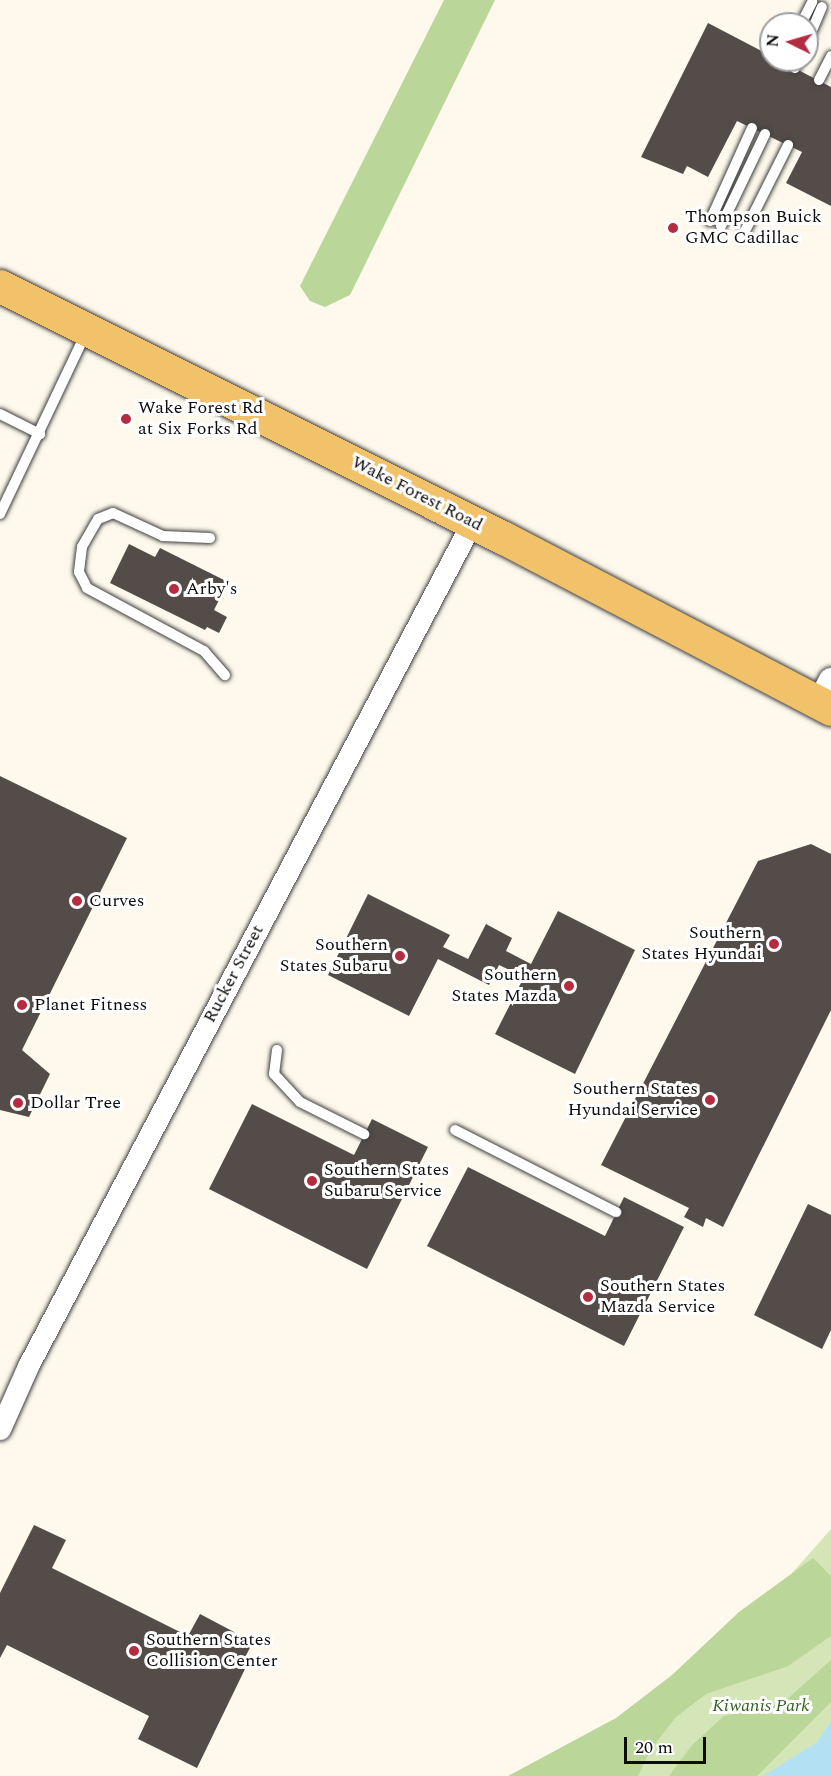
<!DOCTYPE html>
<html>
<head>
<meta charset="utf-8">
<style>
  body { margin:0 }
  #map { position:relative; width:831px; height:1776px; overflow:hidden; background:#fef9ec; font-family:Spectral,serif }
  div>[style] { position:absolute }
  .green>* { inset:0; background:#d4e6b8 }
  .forest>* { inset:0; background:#bad698 }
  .water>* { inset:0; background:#b3e1f3 }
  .building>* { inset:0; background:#544c49 }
  .roads { filter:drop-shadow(0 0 2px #3f3f3f) drop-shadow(0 0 2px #3f3f3f) }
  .service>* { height:10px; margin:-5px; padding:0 5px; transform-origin:5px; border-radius:5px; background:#fff }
  .minor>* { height:21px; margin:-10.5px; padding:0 10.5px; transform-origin:10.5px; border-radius:10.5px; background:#fff }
  .tertiary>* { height:27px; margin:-13.5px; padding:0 13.5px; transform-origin:13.5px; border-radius:13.5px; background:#fff }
  .primary>* { height:33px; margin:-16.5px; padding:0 16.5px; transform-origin:16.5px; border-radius:16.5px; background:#f1c269 }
  .dots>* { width:16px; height:16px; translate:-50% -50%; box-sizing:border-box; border:3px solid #fff; border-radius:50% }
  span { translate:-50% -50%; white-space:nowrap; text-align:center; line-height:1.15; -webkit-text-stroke:6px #fff; paint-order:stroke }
  .poi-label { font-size:18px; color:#0c0c0c }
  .left { translate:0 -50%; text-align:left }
  .right { translate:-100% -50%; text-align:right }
  .street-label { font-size:18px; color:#0c0c0c }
  .park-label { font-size:18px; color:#346020; font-style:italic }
  .north { position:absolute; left:759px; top:12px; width:60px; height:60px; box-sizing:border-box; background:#fff; border:2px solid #9e9e9e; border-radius:50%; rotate:275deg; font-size:16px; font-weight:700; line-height:24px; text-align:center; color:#0c0c0c }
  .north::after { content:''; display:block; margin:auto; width:21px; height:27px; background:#b42c40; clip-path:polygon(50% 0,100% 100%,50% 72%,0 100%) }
  .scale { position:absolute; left:624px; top:1737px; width:82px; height:27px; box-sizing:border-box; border:3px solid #0c0c0c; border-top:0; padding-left:8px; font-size:18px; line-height:21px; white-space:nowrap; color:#0c0c0c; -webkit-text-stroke:4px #fff; paint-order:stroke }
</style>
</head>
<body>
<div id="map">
  <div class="green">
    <div style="clip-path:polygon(831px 1529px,831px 1759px,813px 1776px,613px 1776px)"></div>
  </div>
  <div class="forest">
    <div style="clip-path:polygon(444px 0,495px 0,350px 295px,325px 307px,310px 301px,300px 286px)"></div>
    <div style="clip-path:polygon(813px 1558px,831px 1576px,831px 1636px,788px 1666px,706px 1694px,676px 1717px,651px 1749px,638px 1776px,508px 1776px,616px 1718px,672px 1675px,739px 1612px)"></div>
    <div style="clip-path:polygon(831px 1660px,831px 1702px,757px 1776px,669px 1776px,692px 1745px,724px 1716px,785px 1701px)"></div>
  </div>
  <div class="water">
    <div style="clip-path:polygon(831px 1722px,831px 1776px,763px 1776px,816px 1743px)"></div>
  </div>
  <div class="building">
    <div style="clip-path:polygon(708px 23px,771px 56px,771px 60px,779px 60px,831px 87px,831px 206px,786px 183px,802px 152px,737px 121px,708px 177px,687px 166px,683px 174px,641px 157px)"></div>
    <div style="clip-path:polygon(129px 544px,155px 557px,160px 548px,228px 582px,214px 610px,227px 617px,219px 633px,207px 627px,205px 630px,110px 583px)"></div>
    <div style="clip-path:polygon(0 776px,127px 838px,22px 1050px,50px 1074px,29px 1117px,0 1110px)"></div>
    <div style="clip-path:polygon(811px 844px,831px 854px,831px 1010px,723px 1227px,706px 1218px,703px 1227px,684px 1217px,689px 1208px,601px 1165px,758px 861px)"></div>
    <div style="clip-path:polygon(368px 894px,450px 935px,443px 947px,468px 959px,486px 924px,512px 938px,506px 951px,531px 964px,558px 911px,635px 950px,575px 1074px,495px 1034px,524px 977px,499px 965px,489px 985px,438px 959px,409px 1016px,328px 975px)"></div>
    <div style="clip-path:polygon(252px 1104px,354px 1155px,372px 1119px,428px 1147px,367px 1269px,209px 1189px)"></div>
    <div style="clip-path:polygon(468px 1167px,605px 1236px,624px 1197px,684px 1227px,624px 1346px,427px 1246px)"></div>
    <div style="clip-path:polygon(808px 1204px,831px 1215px,831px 1330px,822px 1349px,754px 1315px)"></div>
    <div style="clip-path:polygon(34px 1525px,66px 1540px,52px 1568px,188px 1636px,200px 1614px,253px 1642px,240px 1667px,245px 1669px,197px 1768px,138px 1739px,149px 1716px,7px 1645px,0 1658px,0 1593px)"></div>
  </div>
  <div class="roads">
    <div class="service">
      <div style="left:801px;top:24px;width:25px;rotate:-63deg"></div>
      <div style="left:807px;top:42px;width:38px;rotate:-67deg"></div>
      <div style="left:783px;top:62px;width:2px;rotate:-63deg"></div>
      <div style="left:795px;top:68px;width:9px;rotate:-63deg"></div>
      <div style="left:819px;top:80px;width:27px;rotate:-63deg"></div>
      <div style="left:710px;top:221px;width:102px;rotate:-65.7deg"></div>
      <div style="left:721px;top:226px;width:102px;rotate:-64.4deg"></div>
      <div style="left:742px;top:237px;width:103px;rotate:-63.4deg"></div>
      <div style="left:0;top:414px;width:45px;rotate:26.6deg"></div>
      <div style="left:0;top:514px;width:200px;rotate:-64.6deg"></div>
      <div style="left:210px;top:538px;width:47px;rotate:-177.6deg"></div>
      <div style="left:163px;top:536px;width:55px;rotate:-155.3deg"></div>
      <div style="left:113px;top:513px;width:16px;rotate:158deg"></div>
      <div style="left:98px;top:519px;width:32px;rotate:120deg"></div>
      <div style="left:82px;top:547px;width:25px;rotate:97deg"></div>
      <div style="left:79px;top:572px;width:18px;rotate:63deg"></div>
      <div style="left:87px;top:588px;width:133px;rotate:28.3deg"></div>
      <div style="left:204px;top:651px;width:32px;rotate:49deg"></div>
      <div style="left:277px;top:1050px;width:24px;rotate:97deg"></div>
      <div style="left:274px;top:1074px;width:38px;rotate:47deg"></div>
      <div style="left:300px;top:1102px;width:72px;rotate:26.6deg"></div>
      <div style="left:455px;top:1130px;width:181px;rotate:27deg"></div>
    </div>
    <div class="minor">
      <div style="left:0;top:1429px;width:69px;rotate:-66deg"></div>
      <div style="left:28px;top:1366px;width:954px;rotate:-62.25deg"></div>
    </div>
    <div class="tertiary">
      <div style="left:820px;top:703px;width:25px;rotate:-63deg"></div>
    </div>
    <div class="primary">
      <div style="left:0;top:286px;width:563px;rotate:26.57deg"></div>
      <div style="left:504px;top:538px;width:369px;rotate:27.6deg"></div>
    </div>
  </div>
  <div class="dots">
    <div style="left:673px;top:228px;background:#b42c40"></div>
    <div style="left:126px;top:419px;background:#b42c40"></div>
    <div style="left:174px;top:589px;background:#b42c40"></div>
    <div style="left:77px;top:901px;background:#b42c40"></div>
    <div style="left:774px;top:944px;background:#b42c40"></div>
    <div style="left:400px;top:956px;background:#b42c40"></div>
    <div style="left:569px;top:986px;background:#b42c40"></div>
    <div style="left:22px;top:1005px;background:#b42c40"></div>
    <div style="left:710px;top:1100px;background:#b42c40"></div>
    <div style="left:18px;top:1103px;background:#b42c40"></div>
    <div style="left:312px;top:1181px;background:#b42c40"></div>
    <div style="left:588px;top:1297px;background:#b42c40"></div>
    <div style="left:134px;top:1651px;background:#b42c40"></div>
  </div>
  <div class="poi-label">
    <span class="left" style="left:685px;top:228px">Thompson Buick<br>GMC Cadillac</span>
    <span class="left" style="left:138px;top:419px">Wake Forest Rd<br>at Six Forks Rd</span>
    <span class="left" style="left:186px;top:589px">Arby's</span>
    <span class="left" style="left:89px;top:901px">Curves</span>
    <span class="right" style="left:762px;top:944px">Southern<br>States Hyundai</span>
    <span class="right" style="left:388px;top:956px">Southern<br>States Subaru</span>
    <span class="right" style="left:557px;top:986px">Southern<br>States Mazda</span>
    <span class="left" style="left:34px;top:1005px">Planet Fitness</span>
    <span class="right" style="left:698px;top:1100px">Southern States<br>Hyundai Service</span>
    <span class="left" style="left:30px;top:1103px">Dollar Tree</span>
    <span class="left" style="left:324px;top:1181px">Southern States<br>Subaru Service</span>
    <span class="left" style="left:600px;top:1297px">Southern States<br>Mazda Service</span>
    <span class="left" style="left:146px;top:1651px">Southern States<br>Collision Center</span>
  </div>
  <div class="street-label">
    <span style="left:417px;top:494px;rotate:27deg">Wake Forest Road</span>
    <span style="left:234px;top:974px;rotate:-62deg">Rucker Street</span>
  </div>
  <div class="park-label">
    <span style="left:761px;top:1706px">Kiwanis Park</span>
  </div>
  <div class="north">N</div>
  <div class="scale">20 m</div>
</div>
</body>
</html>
